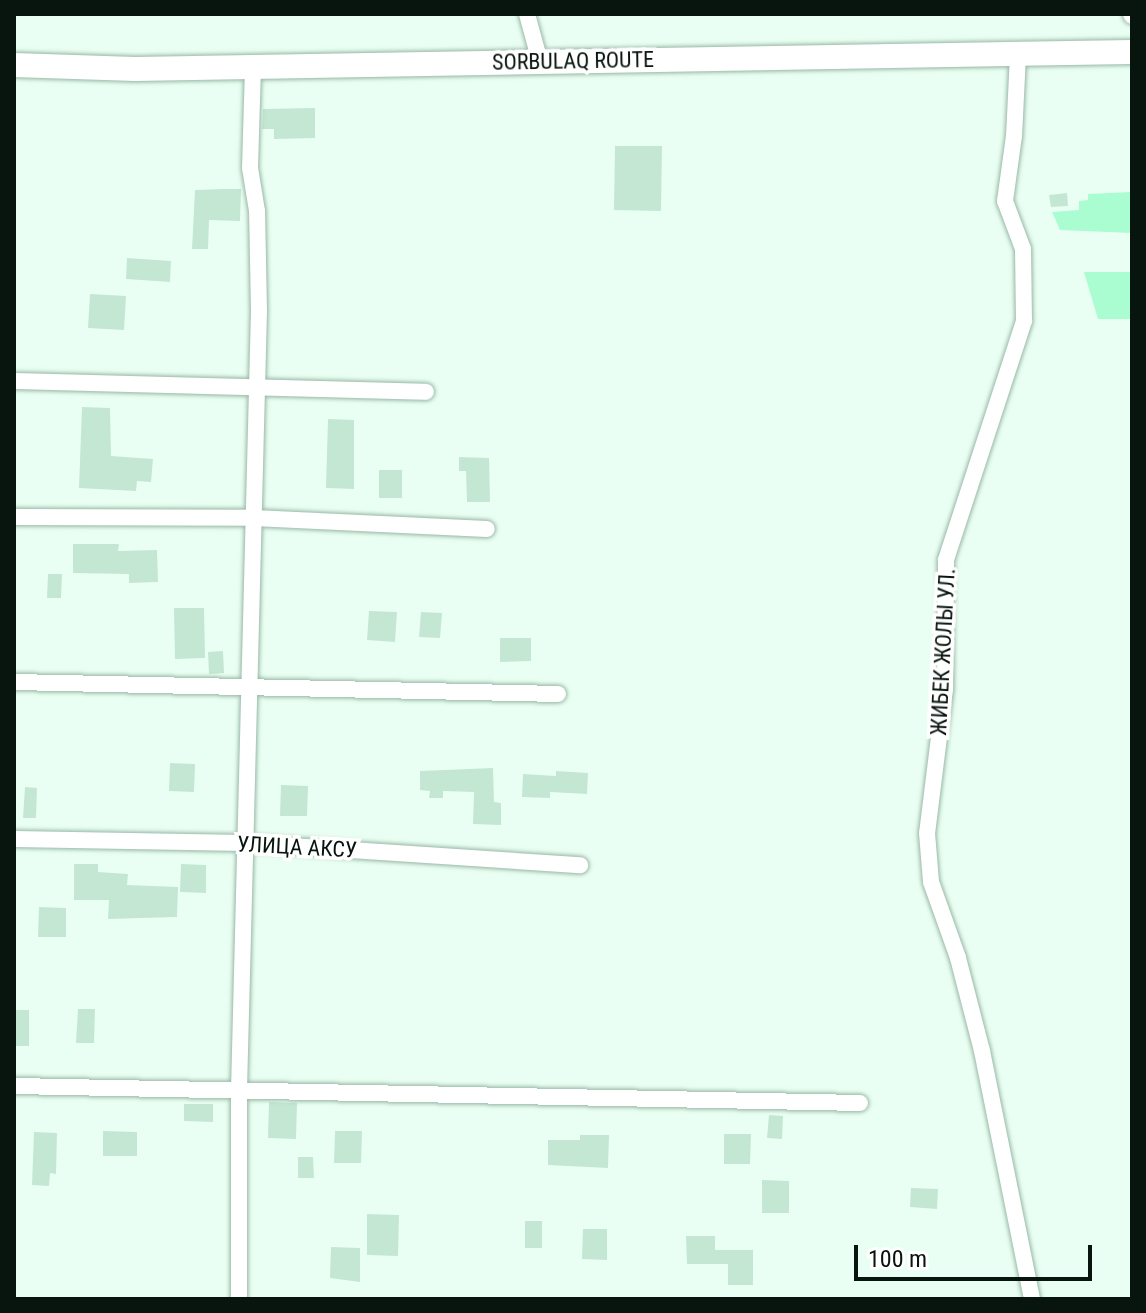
<!DOCTYPE html>
<html>
<head>
<meta charset="utf-8">
<style>
  body { margin:0 }
  #map { position:relative; width:1146px; height:1313px; overflow:hidden; background:#eafff3; font-family:"Roboto Condensed",sans-serif }
  div>[style] { position:absolute }
  .green>* { inset:0; background:#aafcd1 }
  .building>* { inset:0; background:#c4e7d3 }
  .roads { filter:drop-shadow(0 0 2px #98b9a7) drop-shadow(0 0 2px #98b9a7) }
  .street>* { height:16px; margin:-8px; padding:0 8px; transform-origin:8px; border-radius:8px; background:#fff }
  .primary>* { height:24px; margin:-12px; padding:0 12px; transform-origin:12px; border-radius:12px; background:#fff }
  span { translate:-50% -50%; white-space:nowrap; text-align:center; line-height:1.15; -webkit-text-stroke:7px #fff; paint-order:stroke }
  .street-label { font-size:22px; color:#08140e }
  .frame { position:absolute; inset:0; border:16px solid #08140e; pointer-events:none }
  .scale { position:absolute; left:854px; top:1245px; width:238px; height:36px; box-sizing:border-box; border:4px solid #08140e; border-top:0; padding-left:10px; font-size:24px; line-height:28px; white-space:nowrap; color:#08140e; -webkit-text-stroke:6px #fff; paint-order:stroke }
</style>
</head>
<body>
<div id="map">
  <div class="green">
    <div style="clip-path:polygon(1132px 192px,1132px 233px,1060px 230px,1052px 212px,1079px 210px,1079px 201px,1088px 200px,1088px 194px)"></div>
    <div style="clip-path:polygon(1084px 272px,1132px 272px,1132px 319px,1098px 319px)"></div>
  </div>
  <div class="building">
    <div style="clip-path:polygon(315px 108px,315px 138px,274px 139px,274px 129px,262px 129px,263px 109px)"></div>
    <div style="clip-path:polygon(615px 146px,662px 146px,661px 211px,614px 210px)"></div>
    <div style="clip-path:polygon(224px 189px,241px 189px,240px 221px,209px 220px,208px 249px,192px 249px,195px 190px)"></div>
    <div style="clip-path:polygon(1067px 193px,1068px 206px,1051px 207px,1049px 195px)"></div>
    <div style="clip-path:polygon(127px 258px,171px 261px,170px 282px,126px 279px)"></div>
    <div style="clip-path:polygon(90px 294px,126px 296px,124px 330px,88px 328px)"></div>
    <div style="clip-path:polygon(82px 407px,110px 408px,111px 456px,153px 459px,151px 482px,137px 481px,136px 491px,79px 488px)"></div>
    <div style="clip-path:polygon(328px 419px,354px 420px,354px 489px,326px 488px)"></div>
    <div style="clip-path:polygon(459px 457px,489px 458px,490px 502px,467px 502px,466px 471px,459px 471px)"></div>
    <div style="clip-path:polygon(379px 470px,402px 470px,402px 498px,379px 498px)"></div>
    <div style="clip-path:polygon(73px 544px,119px 544px,118px 551px,157px 550px,158px 582px,129px 583px,129px 574px,73px 573px)"></div>
    <div style="clip-path:polygon(48px 574px,62px 574px,61px 598px,47px 598px)"></div>
    <div style="clip-path:polygon(174px 608px,204px 608px,205px 658px,175px 659px)"></div>
    <div style="clip-path:polygon(369px 611px,397px 612px,395px 642px,367px 640px)"></div>
    <div style="clip-path:polygon(421px 612px,442px 613px,440px 638px,419px 637px)"></div>
    <div style="clip-path:polygon(500px 638px,531px 638px,531px 661px,500px 662px)"></div>
    <div style="clip-path:polygon(223px 651px,224px 673px,209px 674px,208px 652px)"></div>
    <div style="clip-path:polygon(170px 763px,195px 764px,194px 792px,169px 791px)"></div>
    <div style="clip-path:polygon(493px 768px,494px 802px,501px 803px,501px 825px,473px 824px,474px 792px,443px 791px,443px 798px,429px 798px,430px 791px,420px 790px,420px 771px)"></div>
    <div style="clip-path:polygon(556px 771px,588px 773px,587px 794px,550px 792px,550px 798px,522px 797px,523px 774px,556px 776px)"></div>
    <div style="clip-path:polygon(281px 785px,308px 786px,307px 816px,280px 816px)"></div>
    <div style="clip-path:polygon(25px 787px,37px 788px,36px 818px,23px 818px)"></div>
    <div style="clip-path:polygon(74px 864px,98px 864px,98px 872px,128px 874px,127px 885px,178px 887px,177px 917px,108px 919px,109px 900px,74px 900px)"></div>
    <div style="clip-path:polygon(181px 864px,206px 865px,206px 893px,180px 892px)"></div>
    <div style="clip-path:polygon(39px 907px,66px 908px,66px 937px,38px 937px)"></div>
    <div style="clip-path:polygon(78px 1009px,95px 1009px,94px 1043px,76px 1043px)"></div>
    <div style="clip-path:polygon(14px 1010px,29px 1010px,29px 1046px,14px 1046px)"></div>
    <div style="clip-path:polygon(269px 1102px,297px 1103px,296px 1139px,268px 1138px)"></div>
    <div style="clip-path:polygon(184px 1104px,213px 1104px,213px 1122px,184px 1121px)"></div>
    <div style="clip-path:polygon(769px 1115px,783px 1116px,782px 1139px,767px 1138px)"></div>
    <div style="clip-path:polygon(103px 1131px,137px 1132px,137px 1156px,103px 1156px)"></div>
    <div style="clip-path:polygon(335px 1131px,362px 1131px,361px 1163px,334px 1163px)"></div>
    <div style="clip-path:polygon(34px 1132px,57px 1133px,56px 1174px,50px 1173px,49px 1186px,32px 1185px)"></div>
    <div style="clip-path:polygon(724px 1134px,751px 1134px,750px 1164px,724px 1164px)"></div>
    <div style="clip-path:polygon(580px 1135px,609px 1135px,608px 1168px,548px 1165px,548px 1140px,580px 1140px)"></div>
    <div style="clip-path:polygon(298px 1157px,313px 1157px,314px 1178px,298px 1178px)"></div>
    <div style="clip-path:polygon(762px 1180px,789px 1181px,789px 1213px,762px 1213px)"></div>
    <div style="clip-path:polygon(911px 1188px,938px 1189px,937px 1209px,910px 1207px)"></div>
    <div style="clip-path:polygon(367px 1214px,399px 1215px,398px 1256px,367px 1255px)"></div>
    <div style="clip-path:polygon(525px 1221px,542px 1221px,542px 1248px,525px 1248px)"></div>
    <div style="clip-path:polygon(583px 1229px,607px 1229px,607px 1260px,582px 1259px)"></div>
    <div style="clip-path:polygon(686px 1236px,715px 1236px,715px 1250px,753px 1250px,753px 1285px,728px 1285px,728px 1264px,687px 1264px)"></div>
    <div style="clip-path:polygon(331px 1247px,360px 1248px,360px 1282px,330px 1278px)"></div>
  </div>
  <div class="roads">
    <div class="street">
      <div style="left:527px;top:14px;width:50px;rotate:74.8deg"></div>
      <div style="left:1131px;top:14px;width:2px;rotate:63deg"></div>
      <div style="left:1018px;top:55px;width:81px;rotate:92.8deg"></div>
      <div style="left:1014px;top:136px;width:66px;rotate:97.9deg"></div>
      <div style="left:1005px;top:201px;width:51px;rotate:69.4deg"></div>
      <div style="left:1023px;top:249px;width:72px;rotate:89.2deg"></div>
      <div style="left:1024px;top:321px;width:251px;rotate:108.1deg"></div>
      <div style="left:946px;top:560px;width:129px;rotate:90.4deg"></div>
      <div style="left:945px;top:689px;width:145px;rotate:97.1deg"></div>
      <div style="left:927px;top:833px;width:49px;rotate:85.3deg"></div>
      <div style="left:931px;top:882px;width:81px;rotate:70.4deg"></div>
      <div style="left:958px;top:958px;width:96px;rotate:75.5deg"></div>
      <div style="left:982px;top:1051px;width:253px;rotate:78.6deg"></div>
      <div style="left:14px;top:381px;width:412px;rotate:1.5deg"></div>
      <div style="left:14px;top:517px;width:240px;rotate:0.2deg"></div>
      <div style="left:254px;top:518px;width:233px;rotate:2.7deg"></div>
      <div style="left:14px;top:682px;width:544px;rotate:1.26deg"></div>
      <div style="left:14px;top:839px;width:231px;rotate:1deg"></div>
      <div style="left:245px;top:843px;width:336px;rotate:3.8deg"></div>
      <div style="left:14px;top:1086px;width:846px;rotate:1.15deg"></div>
      <div style="left:239px;top:1299px;width:209px;rotate:-90deg"></div>
      <div style="left:239px;top:1090px;width:778px;rotate:-88.53deg"></div>
      <div style="left:259px;top:312px;width:101px;rotate:-91.1deg"></div>
      <div style="left:257px;top:211px;width:44px;rotate:-99.2deg"></div>
      <div style="left:250px;top:168px;width:102px;rotate:-88.3deg"></div>
    </div>
    <div class="primary">
      <div style="left:14px;top:65px;width:121px;rotate:1.9deg"></div>
      <div style="left:135px;top:69px;width:997px;rotate:-0.98deg"></div>
    </div>
  </div>
  <div class="street-label">
    <span style="left:573px;top:61px;rotate:-1deg">SORBULAQ ROUTE</span>
    <span style="left:943px;top:652px;rotate:-87deg">ЖИБЕК ЖОЛЫ УЛ.</span>
    <span style="left:297px;top:847px;rotate:3deg">УЛИЦА АКСУ</span>
  </div>
  <div class="frame"></div>
  <div class="scale">100 m</div>
</div>
</body>
</html>
